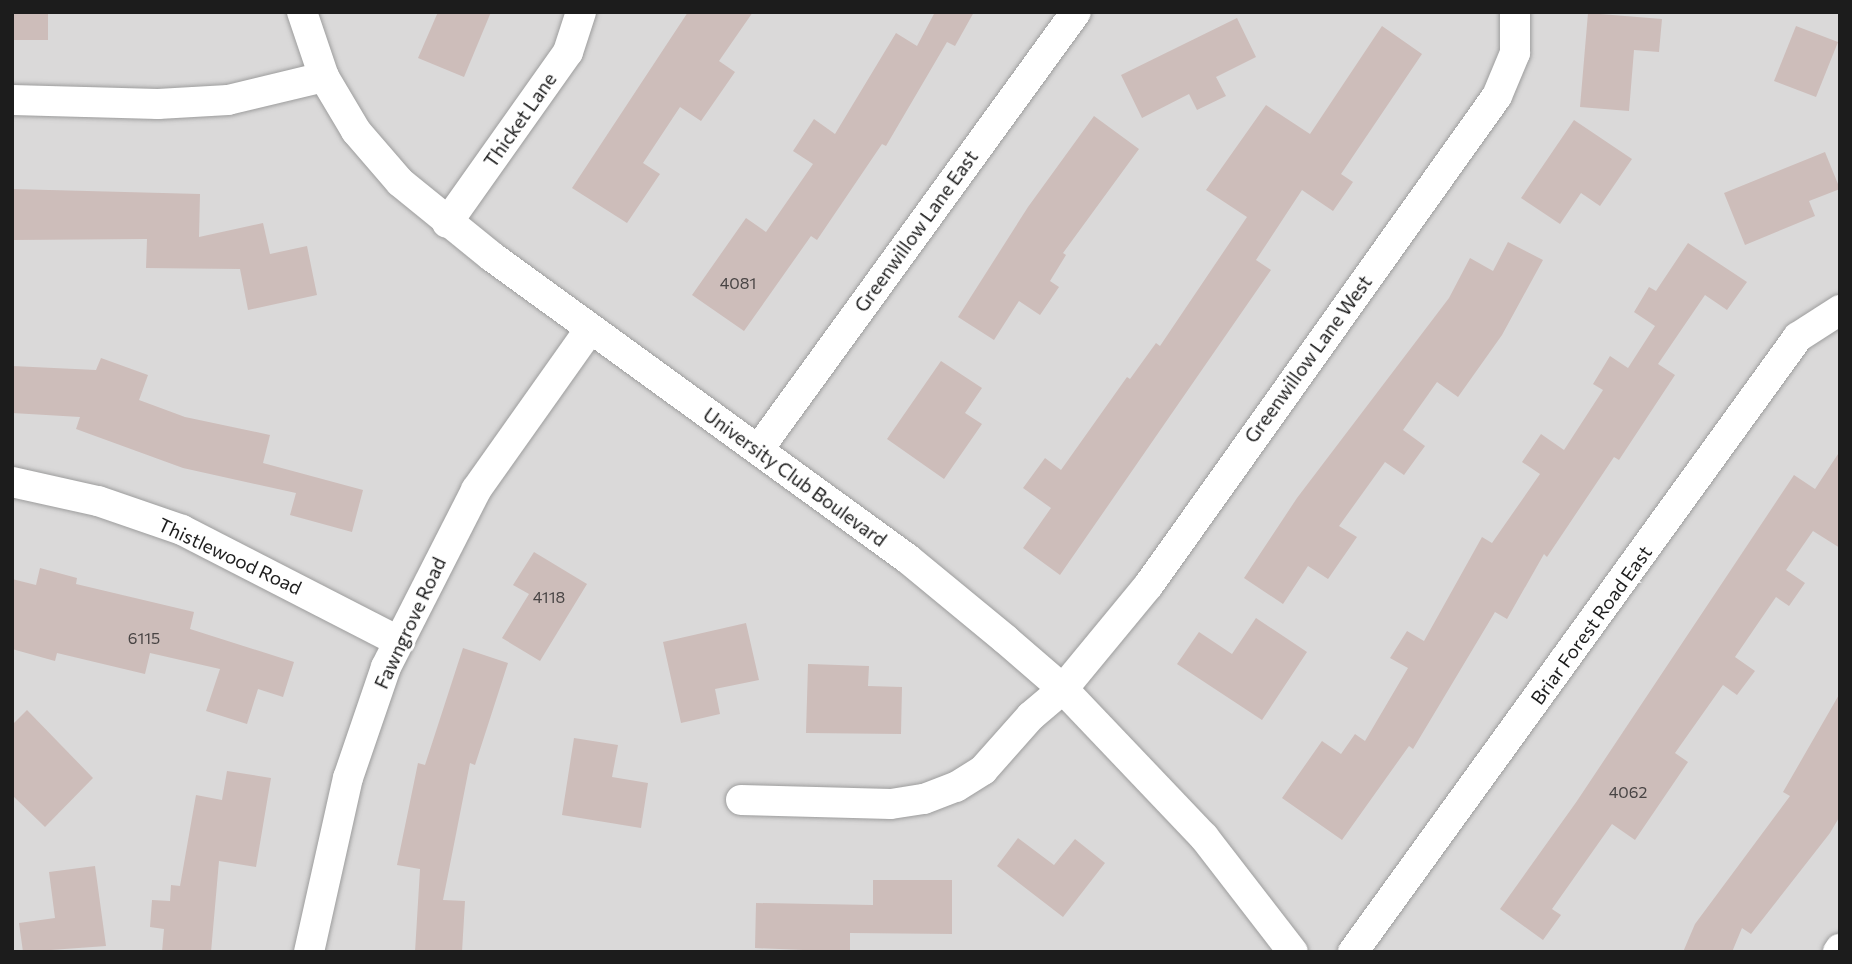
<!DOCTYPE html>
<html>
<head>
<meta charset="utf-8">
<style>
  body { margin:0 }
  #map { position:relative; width:1852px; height:964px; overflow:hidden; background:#ede5e1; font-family:Commissioner,sans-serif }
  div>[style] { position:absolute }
  .residential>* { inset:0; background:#dad9d9 }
  .building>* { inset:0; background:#cdbdba }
  .roads { filter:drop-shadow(0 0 2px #9d9d9d) drop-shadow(0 0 2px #9d9d9d) }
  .minor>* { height:30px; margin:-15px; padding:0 15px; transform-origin:15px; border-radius:15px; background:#fff }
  span { translate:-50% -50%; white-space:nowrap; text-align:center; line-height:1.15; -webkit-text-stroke:6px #fff; paint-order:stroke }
  .number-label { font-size:16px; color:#484444 }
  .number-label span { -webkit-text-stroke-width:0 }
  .street-label { font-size:19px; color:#1c1c1c }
  .frame { position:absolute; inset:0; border:14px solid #1c1c1c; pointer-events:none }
</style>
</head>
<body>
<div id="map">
  <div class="residential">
    <div style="clip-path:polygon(12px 12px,1840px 12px,1840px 952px,12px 952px)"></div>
  </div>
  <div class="building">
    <div style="clip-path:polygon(12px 12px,48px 12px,48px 40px,12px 40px)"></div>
    <div style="clip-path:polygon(438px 12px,491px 12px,464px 77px,418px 58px)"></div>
    <div style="clip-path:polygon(688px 12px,753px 12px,719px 61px,735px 72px,701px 121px,680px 107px,643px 163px,660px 174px,627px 223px,572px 188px)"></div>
    <div style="clip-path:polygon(935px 12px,974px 12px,955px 46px,947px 42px,886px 146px,882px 144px,817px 240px,811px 236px,744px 331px,692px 295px,746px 218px,766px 232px,813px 164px,793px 151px,814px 119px,835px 134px,896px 33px,917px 46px)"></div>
    <div style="clip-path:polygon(1588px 13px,1662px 19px,1659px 52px,1634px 50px,1629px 111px,1580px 107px)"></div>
    <div style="clip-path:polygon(1237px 18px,1256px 57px,1216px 77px,1226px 96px,1197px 110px,1189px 94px,1142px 118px,1121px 75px)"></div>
    <div style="clip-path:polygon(1382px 26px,1422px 54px,1341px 174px,1353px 182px,1333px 211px,1302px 190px,1256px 260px,1271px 270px,1060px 575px,1023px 548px,1051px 508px,1023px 488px,1045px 458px,1061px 470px,1127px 377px,1130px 379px,1156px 343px,1160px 346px,1247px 217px,1206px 190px,1266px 105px,1310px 134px)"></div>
    <div style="clip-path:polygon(1796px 26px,1838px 42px,1816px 97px,1774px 81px)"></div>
    <div style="clip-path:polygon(1094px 116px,1139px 149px,1063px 253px,1066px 255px,1050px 281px,1059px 287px,1040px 315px,1019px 301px,994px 340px,958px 317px,1028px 207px)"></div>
    <div style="clip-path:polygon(1574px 120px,1632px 159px,1600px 206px,1581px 193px,1560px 224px,1521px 198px)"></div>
    <div style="clip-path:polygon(1825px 152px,1840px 189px,1809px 201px,1815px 216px,1745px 245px,1724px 193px)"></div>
    <div style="clip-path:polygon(12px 189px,200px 194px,199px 237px,263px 223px,270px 254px,307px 246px,317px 295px,248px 310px,240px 269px,146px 268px,147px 239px,12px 240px)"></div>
    <div style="clip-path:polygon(1508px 242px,1543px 260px,1502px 335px,1458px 397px,1437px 382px,1403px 430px,1425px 446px,1404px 475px,1385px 462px,1339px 526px,1357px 537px,1328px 579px,1308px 566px,1283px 604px,1244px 578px,1297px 498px,1449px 298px,1470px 258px,1493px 271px)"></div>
    <div style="clip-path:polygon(1688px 243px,1747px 282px,1727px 310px,1705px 295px,1658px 364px,1675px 375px,1619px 460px,1614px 457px,1547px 557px,1544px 554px,1507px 619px,1495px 612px,1413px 749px,1409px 746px,1342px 840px,1282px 798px,1322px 741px,1341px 754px,1355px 734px,1365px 741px,1408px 668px,1390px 658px,1407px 631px,1424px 641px,1482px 537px,1492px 543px,1540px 474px,1522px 462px,1541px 434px,1564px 450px,1603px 390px,1593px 384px,1610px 356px,1628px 368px,1655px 326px,1634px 312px,1649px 287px,1656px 291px)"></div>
    <div style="clip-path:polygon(101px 358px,148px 375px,139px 400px,185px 417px,270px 435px,263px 463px,363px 490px,352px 532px,290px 515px,296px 493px,183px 468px,76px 429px,80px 417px,12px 413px,12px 366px,96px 370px)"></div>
    <div style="clip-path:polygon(941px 361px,982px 388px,965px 413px,982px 424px,944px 479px,887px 439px)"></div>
    <div style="clip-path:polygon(1840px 451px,1840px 548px,1813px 531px,1786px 570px,1805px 583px,1789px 606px,1776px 597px,1735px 657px,1755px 671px,1737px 695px,1723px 685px,1675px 753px,1688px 762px,1635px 840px,1612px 824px,1552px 909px,1561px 915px,1543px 940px,1500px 909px,1577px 801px,1794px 475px,1815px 489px)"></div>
    <div style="clip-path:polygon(534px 552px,587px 584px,540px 661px,502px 638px,529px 594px,513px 585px)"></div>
    <div style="clip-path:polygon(40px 568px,77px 578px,76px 584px,194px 612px,190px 629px,294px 662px,283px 697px,258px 689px,247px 724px,206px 711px,220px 669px,150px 653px,145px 674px,57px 653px,55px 661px,12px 649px,12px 579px,36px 585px)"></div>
    <div style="clip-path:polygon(1256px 618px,1307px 652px,1262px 720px,1177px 664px,1199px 632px,1232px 654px)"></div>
    <div style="clip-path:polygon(746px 623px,759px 680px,715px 689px,720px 714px,681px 723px,663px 642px)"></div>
    <div style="clip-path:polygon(463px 648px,508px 663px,475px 765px,470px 763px,443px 900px,465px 901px,462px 952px,415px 952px,420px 869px,397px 865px,418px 763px,425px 765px)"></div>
    <div style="clip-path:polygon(808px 664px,869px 666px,868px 686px,902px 687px,901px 734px,806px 733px)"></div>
    <div style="clip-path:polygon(1840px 693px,1840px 816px,1830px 833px,1751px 934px,1742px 928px,1732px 952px,1683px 952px,1695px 924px,1790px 796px,1783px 792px)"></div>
    <div style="clip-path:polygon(27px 710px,93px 778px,45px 827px,12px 795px,12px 725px)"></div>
    <div style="clip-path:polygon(574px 738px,618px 745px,612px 777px,648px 783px,641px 828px,562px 815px)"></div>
    <div style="clip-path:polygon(227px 771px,271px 778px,256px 867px,219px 861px,211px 952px,162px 952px,164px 929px,150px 927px,152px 900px,170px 901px,171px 885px,180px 886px,196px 795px,222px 800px)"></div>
    <div style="clip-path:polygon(1018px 838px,1054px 865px,1075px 839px,1105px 863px,1063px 917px,997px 866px)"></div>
    <div style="clip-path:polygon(95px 866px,106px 946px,23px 952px,19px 923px,55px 918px,49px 872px)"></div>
    <div style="clip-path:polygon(873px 880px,952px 880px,952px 934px,850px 933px,850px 952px,755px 948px,756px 903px,873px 905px)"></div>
  </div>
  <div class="roads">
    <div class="minor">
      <div style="left:302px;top:12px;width:69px;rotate:71.3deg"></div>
      <div style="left:324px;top:77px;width:63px;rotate:59.3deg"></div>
      <div style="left:356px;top:131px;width:67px;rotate:49.2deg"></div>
      <div style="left:400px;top:182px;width:117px;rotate:39.1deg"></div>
      <div style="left:491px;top:256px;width:515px;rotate:36deg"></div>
      <div style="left:908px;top:559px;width:126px;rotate:39.5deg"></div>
      <div style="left:1005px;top:639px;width:77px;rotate:40.8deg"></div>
      <div style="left:1063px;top:689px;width:204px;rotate:46.4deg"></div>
      <div style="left:1204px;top:837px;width:145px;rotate:52.3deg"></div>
      <div style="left:12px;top:100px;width:146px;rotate:1.6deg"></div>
      <div style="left:158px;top:104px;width:70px;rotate:-3.3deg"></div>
      <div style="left:228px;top:100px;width:99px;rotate:-13.5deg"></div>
      <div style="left:447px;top:223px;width:209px;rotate:-54.7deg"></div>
      <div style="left:568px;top:52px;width:42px;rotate:-72deg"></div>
      <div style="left:758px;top:450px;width:541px;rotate:-54.02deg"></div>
      <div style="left:12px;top:482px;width:88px;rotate:12.5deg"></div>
      <div style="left:98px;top:501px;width:89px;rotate:19deg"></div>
      <div style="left:182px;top:530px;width:243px;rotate:27.2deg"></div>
      <div style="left:741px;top:800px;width:150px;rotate:1.5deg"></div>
      <div style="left:891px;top:804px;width:33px;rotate:-9deg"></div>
      <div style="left:924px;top:799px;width:34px;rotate:-21deg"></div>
      <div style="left:956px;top:787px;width:32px;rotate:-32deg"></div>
      <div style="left:983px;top:770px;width:72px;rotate:-48.4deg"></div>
      <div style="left:1031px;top:716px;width:42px;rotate:-40.2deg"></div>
      <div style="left:1063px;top:689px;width:134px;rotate:-50.5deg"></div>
      <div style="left:1148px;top:586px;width:602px;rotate:-54.54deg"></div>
      <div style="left:1497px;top:96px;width:47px;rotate:-67.3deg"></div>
      <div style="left:1515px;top:53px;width:41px;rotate:-90deg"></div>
      <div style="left:309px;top:952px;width:178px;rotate:-77.4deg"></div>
      <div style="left:348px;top:778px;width:117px;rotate:-71.1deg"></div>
      <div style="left:386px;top:667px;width:199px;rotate:-63deg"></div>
      <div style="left:476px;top:490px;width:197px;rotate:-54.7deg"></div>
      <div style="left:1353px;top:952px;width:759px;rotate:-54.11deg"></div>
      <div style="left:1798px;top:337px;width:50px;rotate:-32.7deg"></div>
      <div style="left:1838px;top:952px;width:4px;rotate:-56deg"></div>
    </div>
  </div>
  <div class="number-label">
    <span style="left:738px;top:283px">4081</span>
    <span style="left:549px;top:597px">4118</span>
    <span style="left:144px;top:638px">6115</span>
    <span style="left:1628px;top:792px">4062</span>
  </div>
  <div class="street-label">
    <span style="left:520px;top:120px;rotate:-55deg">Thicket Lane</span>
    <span style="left:916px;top:231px;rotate:-54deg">Greenwillow Lane East</span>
    <span style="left:1308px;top:359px;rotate:-54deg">Greenwillow Lane West</span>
    <span style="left:795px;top:477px;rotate:36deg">University Club Boulevard</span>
    <span style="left:230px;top:556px;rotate:25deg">Thistlewood Road</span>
    <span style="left:410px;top:623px;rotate:-65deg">Fawngrove Road</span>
    <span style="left:1591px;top:625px;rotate:-54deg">Briar Forest Road East</span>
  </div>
  <div class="frame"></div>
</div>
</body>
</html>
